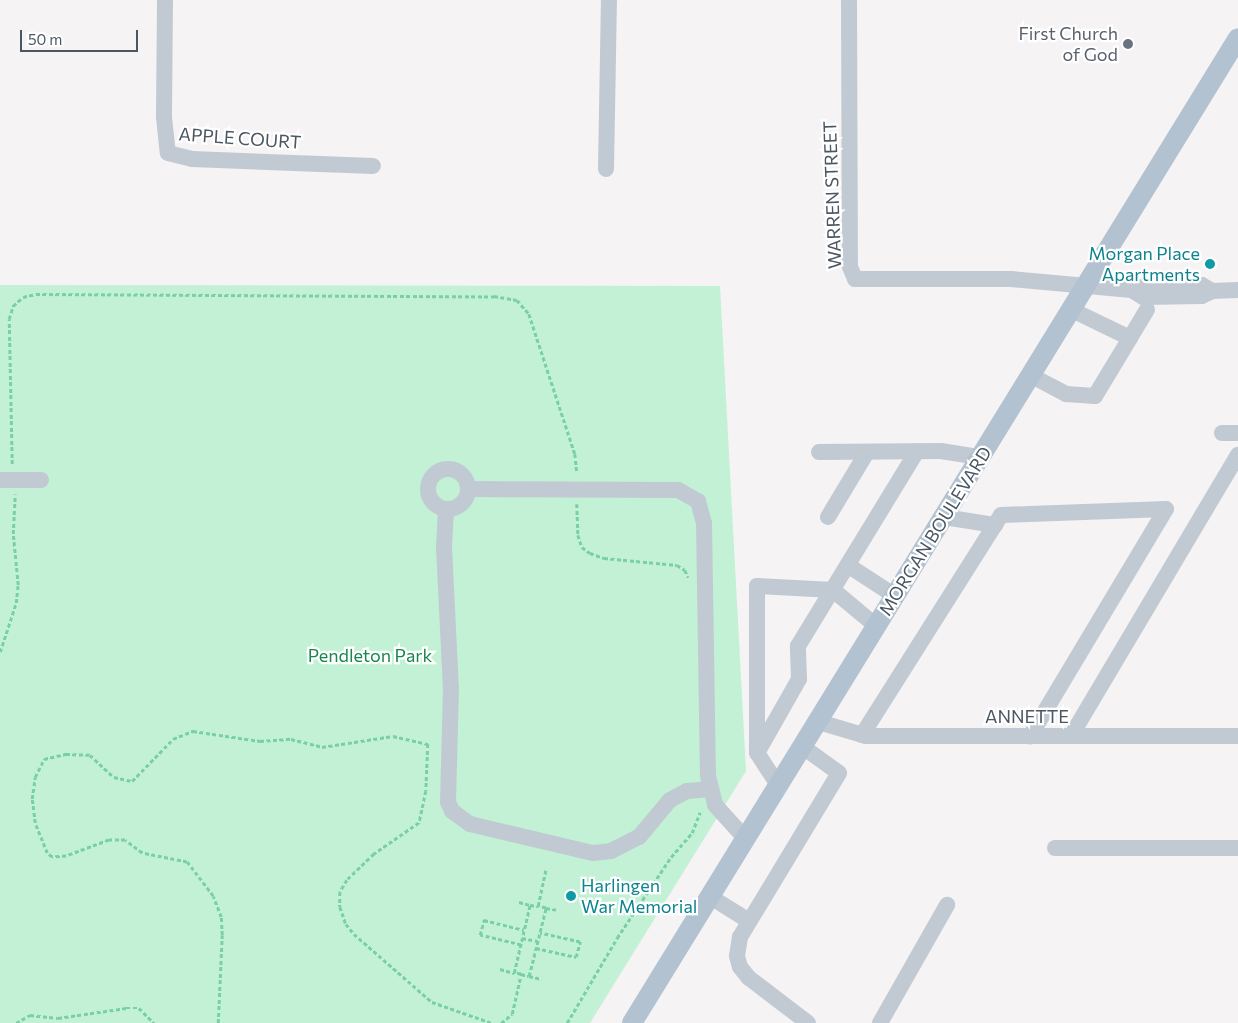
<!DOCTYPE html>
<html>
<head>
<meta charset="utf-8">
<style>
  body { margin:0 }
  #map { position:relative; width:1238px; height:1023px; overflow:hidden; background:#f5f3f3; font-family:Commissioner,sans-serif }
  div>[style] { position:absolute }
  .green>* { inset:0; background:#c3f1d5 }
  .path>* { height:2.5px; margin-top:-1.25px; transform-origin:0; background:repeating-linear-gradient(90deg,#7ad0a6 0 4px,transparent 0 6.5px) }
  .minor>* { height:16px; margin:-8px; padding:0 8px; transform-origin:8px; border-radius:8px; background:#c1cad2 }
  .minor>.ring { margin:-8px; padding:0; box-sizing:content-box; background:none; border:16px solid #c1cad2; border-radius:50% }
  .major>* { height:20px; margin:-10px; padding:0 10px; transform-origin:10px; border-radius:10px; background:#b3c2d1 }
  .dots>* { width:14px; height:14px; translate:-50% -50%; box-sizing:border-box; border:2px solid #fff; border-radius:50% }
  span { translate:-50% -50%; white-space:nowrap; text-align:center; line-height:1.15; -webkit-text-stroke:4.5px #fff; paint-order:stroke }
  .worship-label { font-size:18px; color:#5b616d }
  .right { translate:-100% -50%; text-align:right }
  .street-label { font-size:18px; color:#4a5661 }
  .culture-label { font-size:18px; color:#0d838f }
  .left { translate:0 -50%; text-align:left }
  .park-label { font-size:18px; color:#17864f }
  .scale { position:absolute; left:20px; top:30px; width:118px; height:22px; box-sizing:border-box; border:2px solid #4a5661; border-top:0; padding-left:6px; font-size:15px; line-height:18px; white-space:nowrap; color:#4a5661; -webkit-text-stroke:4px #fff; paint-order:stroke }
</style>
</head>
<body>
<div id="map">
  <div class="green">
    <div style="clip-path:polygon(0 285px,720px 286px,746px 771px,590px 1023px,0 1023px)"></div>
  </div>
  <div class="path">
    <div style="left:12px;top:464px;width:145px;rotate:-91.2deg"></div>
    <div style="left:9px;top:319px;width:14px;rotate:-73deg"></div>
    <div style="left:13px;top:306px;width:13px;rotate:-42deg"></div>
    <div style="left:23px;top:297px;width:13px;rotate:-13deg"></div>
    <div style="left:36px;top:294px;width:458px;rotate:0.3deg"></div>
    <div style="left:494px;top:296px;width:23px;rotate:10deg"></div>
    <div style="left:517px;top:300px;width:18px;rotate:49deg"></div>
    <div style="left:529px;top:314px;width:147px;rotate:71.8deg"></div>
    <div style="left:575px;top:454px;width:19px;rotate:84deg"></div>
    <div style="left:577px;top:504px;width:31px;rotate:88deg"></div>
    <div style="left:578px;top:535px;width:13px;rotate:72deg"></div>
    <div style="left:582px;top:547px;width:10px;rotate:37deg"></div>
    <div style="left:590px;top:553px;width:15px;rotate:20deg"></div>
    <div style="left:604px;top:558px;width:73px;rotate:5.5deg"></div>
    <div style="left:677px;top:565px;width:9px;rotate:32deg"></div>
    <div style="left:685px;top:570px;width:8px;rotate:67deg"></div>
    <div style="left:0;top:652px;width:52px;rotate:-71.9deg"></div>
    <div style="left:16px;top:603px;width:18px;rotate:-84deg"></div>
    <div style="left:18px;top:585px;width:51px;rotate:-95.6deg"></div>
    <div style="left:13px;top:534px;width:40px;rotate:-87.1deg"></div>
    <div style="left:519px;top:902px;width:11px;rotate:15deg"></div>
    <div style="left:546px;top:908px;width:12px;rotate:9deg"></div>
    <div style="left:522px;top:938px;width:16px;rotate:11deg"></div>
    <div style="left:521px;top:945px;width:42px;rotate:-166.3deg"></div>
    <div style="left:480px;top:935px;width:16px;rotate:-75deg"></div>
    <div style="left:484px;top:920px;width:41px;rotate:14deg"></div>
    <div style="left:536px;top:948px;width:41px;rotate:12.7deg"></div>
    <div style="left:576px;top:957px;width:16px;rotate:-75deg"></div>
    <div style="left:580px;top:942px;width:41px;rotate:-167.3deg"></div>
    <div style="left:500px;top:969px;width:15px;rotate:16deg"></div>
    <div style="left:521px;top:974px;width:7px;rotate:-172deg"></div>
    <div style="left:514px;top:973px;width:70px;rotate:-76.8deg"></div>
    <div style="left:530px;top:905px;width:8px;rotate:7deg"></div>
    <div style="left:529px;top:976px;width:13px;rotate:13deg"></div>
    <div style="left:16px;top:1023px;width:16px;rotate:-30deg"></div>
    <div style="left:30px;top:1015px;width:28px;rotate:6deg"></div>
    <div style="left:58px;top:1018px;width:69px;rotate:-8.4deg"></div>
    <div style="left:126px;top:1008px;width:13px"></div>
    <div style="left:139px;top:1008px;width:21px;rotate:45deg"></div>
    <div style="left:218px;top:1023px;width:88px;rotate:-87.4deg"></div>
    <div style="left:222px;top:935px;width:18px;rotate:-93deg"></div>
    <div style="left:221px;top:917px;width:22px;rotate:-111deg"></div>
    <div style="left:213px;top:896px;width:43px;rotate:-127.4deg"></div>
    <div style="left:187px;top:862px;width:46px;rotate:-168.7deg"></div>
    <div style="left:142px;top:853px;width:21px;rotate:-143deg"></div>
    <div style="left:125px;top:840px;width:16px;rotate:180deg"></div>
    <div style="left:109px;top:840px;width:46px;rotate:159.6deg"></div>
    <div style="left:66px;top:856px;width:14px;rotate:176deg"></div>
    <div style="left:52px;top:857px;width:6px;rotate:-141deg"></div>
    <div style="left:47px;top:853px;width:32px;rotate:-112deg"></div>
    <div style="left:35px;top:823px;width:24px;rotate:-97deg"></div>
    <div style="left:32px;top:799px;width:22px;rotate:-82deg"></div>
    <div style="left:35px;top:777px;width:20px;rotate:-63deg"></div>
    <div style="left:44px;top:759px;width:23px;rotate:-13deg"></div>
    <div style="left:66px;top:754px;width:24px;rotate:2deg"></div>
    <div style="left:90px;top:755px;width:33px;rotate:43deg"></div>
    <div style="left:114px;top:777px;width:18px;rotate:13deg"></div>
    <div style="left:132px;top:781px;width:59px;rotate:-45.7deg"></div>
    <div style="left:173px;top:739px;width:22px;rotate:-22deg"></div>
    <div style="left:193px;top:731px;width:68px;rotate:8.5deg"></div>
    <div style="left:260px;top:741px;width:31px;rotate:-4deg"></div>
    <div style="left:291px;top:739px;width:32px;rotate:14deg"></div>
    <div style="left:322px;top:747px;width:72px;rotate:-8.8deg"></div>
    <div style="left:393px;top:736px;width:36px;rotate:13deg"></div>
    <div style="left:428px;top:744px;width:47px;rotate:92.4deg"></div>
    <div style="left:426px;top:791px;width:33px;rotate:102deg"></div>
    <div style="left:419px;top:823px;width:55px;rotate:145.4deg"></div>
    <div style="left:374px;top:854px;width:37px;rotate:136deg"></div>
    <div style="left:347px;top:880px;width:14px;rotate:120deg"></div>
    <div style="left:340px;top:892px;width:15px;rotate:90deg"></div>
    <div style="left:340px;top:907px;width:18px;rotate:71deg"></div>
    <div style="left:346px;top:924px;width:13px;rotate:51deg"></div>
    <div style="left:354px;top:934px;width:103px;rotate:41.1deg"></div>
    <div style="left:432px;top:1002px;width:64px;rotate:19.3deg"></div>
    <div style="left:501px;top:1023px;width:14px;rotate:-39deg"></div>
    <div style="left:512px;top:1014px;width:41px;rotate:-77.3deg"></div>
    <div style="left:521px;top:974px;width:8px;rotate:14deg"></div>
    <div style="left:529px;top:976px;width:70px;rotate:-76deg"></div>
    <div style="left:546px;top:908px;width:8px;rotate:-166deg"></div>
    <div style="left:538px;top:906px;width:39px;rotate:-78deg"></div>
    <div style="left:567px;top:1023px;width:99px;rotate:-59.5deg"></div>
    <div style="left:617px;top:938px;width:97px;rotate:-56.3deg"></div>
    <div style="left:671px;top:857px;width:32px;rotate:-49deg"></div>
    <div style="left:692px;top:833px;width:22px;rotate:-69deg"></div>
  </div>
  <div class="minor">
    <div style="left:165px;top:0;width:117px;rotate:90.5deg"></div>
    <div style="left:164px;top:117px;width:36px;rotate:84deg"></div>
    <div style="left:168px;top:153px;width:25px;rotate:14deg"></div>
    <div style="left:192px;top:159px;width:181px;rotate:2.2deg"></div>
    <div style="left:849px;top:0;width:267px;rotate:89.8deg"></div>
    <div style="left:850px;top:267px;width:13px;rotate:67deg"></div>
    <div style="left:855px;top:279px;width:156px"></div>
    <div style="left:1011px;top:279px;width:121px;rotate:5.2deg"></div>
    <div style="left:1132px;top:290px;width:15px;rotate:-16deg"></div>
    <div style="left:1146px;top:286px;width:56px;rotate:-1deg"></div>
    <div style="left:1202px;top:285px;width:12px;rotate:31deg"></div>
    <div style="left:1212px;top:291px;width:11px;rotate:153deg"></div>
    <div style="left:1202px;top:296px;width:59px;rotate:179deg"></div>
    <div style="left:1143px;top:297px;width:13px;rotate:-148deg"></div>
    <div style="left:606px;top:169px;width:169px;rotate:-89deg"></div>
    <div style="left:1212px;top:291px;width:26px;rotate:-2deg"></div>
    <div style="left:1130px;top:338px;width:33px;rotate:-59deg"></div>
    <div style="left:1030px;top:375px;width:41px;rotate:27.8deg"></div>
    <div style="left:1066px;top:394px;width:29px;rotate:4deg"></div>
    <div style="left:1095px;top:396px;width:68px;rotate:-58.9deg"></div>
    <div style="left:1130px;top:338px;width:67px;rotate:-154.2deg"></div>
    <div style="left:1222px;top:433px;width:16px"></div>
    <div style="left:819px;top:452px;width:122px;rotate:-0.5deg"></div>
    <div style="left:941px;top:451px;width:39px;rotate:9deg"></div>
    <div class="ring" style="left:428px;top:469px;width:24px;height:24px"></div>
    <div style="left:0;top:480px;width:41px"></div>
    <div style="left:468px;top:489px;width:210px;rotate:0.3deg"></div>
    <div style="left:678px;top:490px;width:23px;rotate:29deg"></div>
    <div style="left:698px;top:501px;width:23px;rotate:75deg"></div>
    <div style="left:704px;top:523px;width:253px;rotate:89.1deg"></div>
    <div style="left:708px;top:776px;width:30px;rotate:76deg"></div>
    <div style="left:715px;top:805px;width:45px;rotate:47.7deg"></div>
    <div style="left:446px;top:509px;width:38px;rotate:93deg"></div>
    <div style="left:444px;top:547px;width:141px;rotate:87.2deg"></div>
    <div style="left:451px;top:688px;width:114px;rotate:91.5deg"></div>
    <div style="left:448px;top:802px;width:10px;rotate:66deg"></div>
    <div style="left:452px;top:811px;width:22px;rotate:36deg"></div>
    <div style="left:470px;top:824px;width:126px;rotate:13.3deg"></div>
    <div style="left:593px;top:853px;width:18px;rotate:-6deg"></div>
    <div style="left:611px;top:851px;width:31px;rotate:-27deg"></div>
    <div style="left:639px;top:837px;width:48px;rotate:-50deg"></div>
    <div style="left:670px;top:800px;width:19px;rotate:-28deg"></div>
    <div style="left:687px;top:791px;width:24px;rotate:-5deg"></div>
    <div style="left:828px;top:517px;width:76px;rotate:-59deg"></div>
    <div style="left:944px;top:517px;width:52px;rotate:8.9deg"></div>
    <div style="left:849px;top:566px;width:55px;rotate:33.1deg"></div>
    <div style="left:819px;top:722px;width:49px;rotate:16.6deg"></div>
    <div style="left:866px;top:736px;width:372px"></div>
    <div style="left:862px;top:735px;width:260px;rotate:-57.7deg"></div>
    <div style="left:1001px;top:515px;width:165px;rotate:-2.1deg"></div>
    <div style="left:1166px;top:509px;width:265px;rotate:120.9deg"></div>
    <div style="left:1071px;top:736px;width:327px;rotate:-59.3deg"></div>
    <div style="left:803px;top:747px;width:44px;rotate:35.8deg"></div>
    <div style="left:839px;top:773px;width:192px;rotate:121.1deg"></div>
    <div style="left:740px;top:937px;width:19px;rotate:99deg"></div>
    <div style="left:737px;top:956px;width:11px;rotate:75deg"></div>
    <div style="left:740px;top:967px;width:14px;rotate:51deg"></div>
    <div style="left:749px;top:978px;width:74px;rotate:37.3deg"></div>
    <div style="left:757px;top:751px;width:165px;rotate:-90deg"></div>
    <div style="left:757px;top:586px;width:76px;rotate:3deg"></div>
    <div style="left:833px;top:590px;width:56px;rotate:39.9deg"></div>
    <div style="left:778px;top:785px;width:38px;rotate:-123deg"></div>
    <div style="left:757px;top:753px;width:85px;rotate:-60.4deg"></div>
    <div style="left:799px;top:679px;width:33px;rotate:-92deg"></div>
    <div style="left:798px;top:646px;width:228px;rotate:-58.6deg"></div>
    <div style="left:1055px;top:848px;width:183px"></div>
    <div style="left:709px;top:896px;width:47px;rotate:32deg"></div>
    <div style="left:880px;top:1023px;width:136px;rotate:-60.4deg"></div>
  </div>
  <div class="major">
    <div style="left:632px;top:1023px;width:1156px;rotate:-58.4deg"></div>
  </div>
  <div class="dots">
    <div style="left:1128px;top:44px;background:#6b7280"></div>
    <div style="left:1210px;top:264px;background:#0f9aa8"></div>
    <div style="left:571px;top:896px;background:#0f9aa8"></div>
  </div>
  <div class="worship-label">
    <span class="right" style="left:1118px;top:44px">First Church<br>of God</span>
  </div>
  <div class="street-label">
    <span style="left:240px;top:138px;rotate:4deg">APPLE COURT</span>
    <span style="left:832px;top:195px;rotate:-92deg">WARREN STREET</span>
    <span style="left:935px;top:531px;rotate:-58deg">MORGAN BOULEVARD</span>
    <span style="left:1027px;top:716px">ANNETTE</span>
  </div>
  <div class="culture-label">
    <span class="right" style="left:1200px;top:264px">Morgan Place<br>Apartments</span>
    <span class="left" style="left:581px;top:896px">Harlingen<br>War Memorial</span>
  </div>
  <div class="park-label">
    <span style="left:370px;top:655px">Pendleton Park</span>
  </div>
  <div class="scale">50 m</div>
</div>
</body>
</html>
